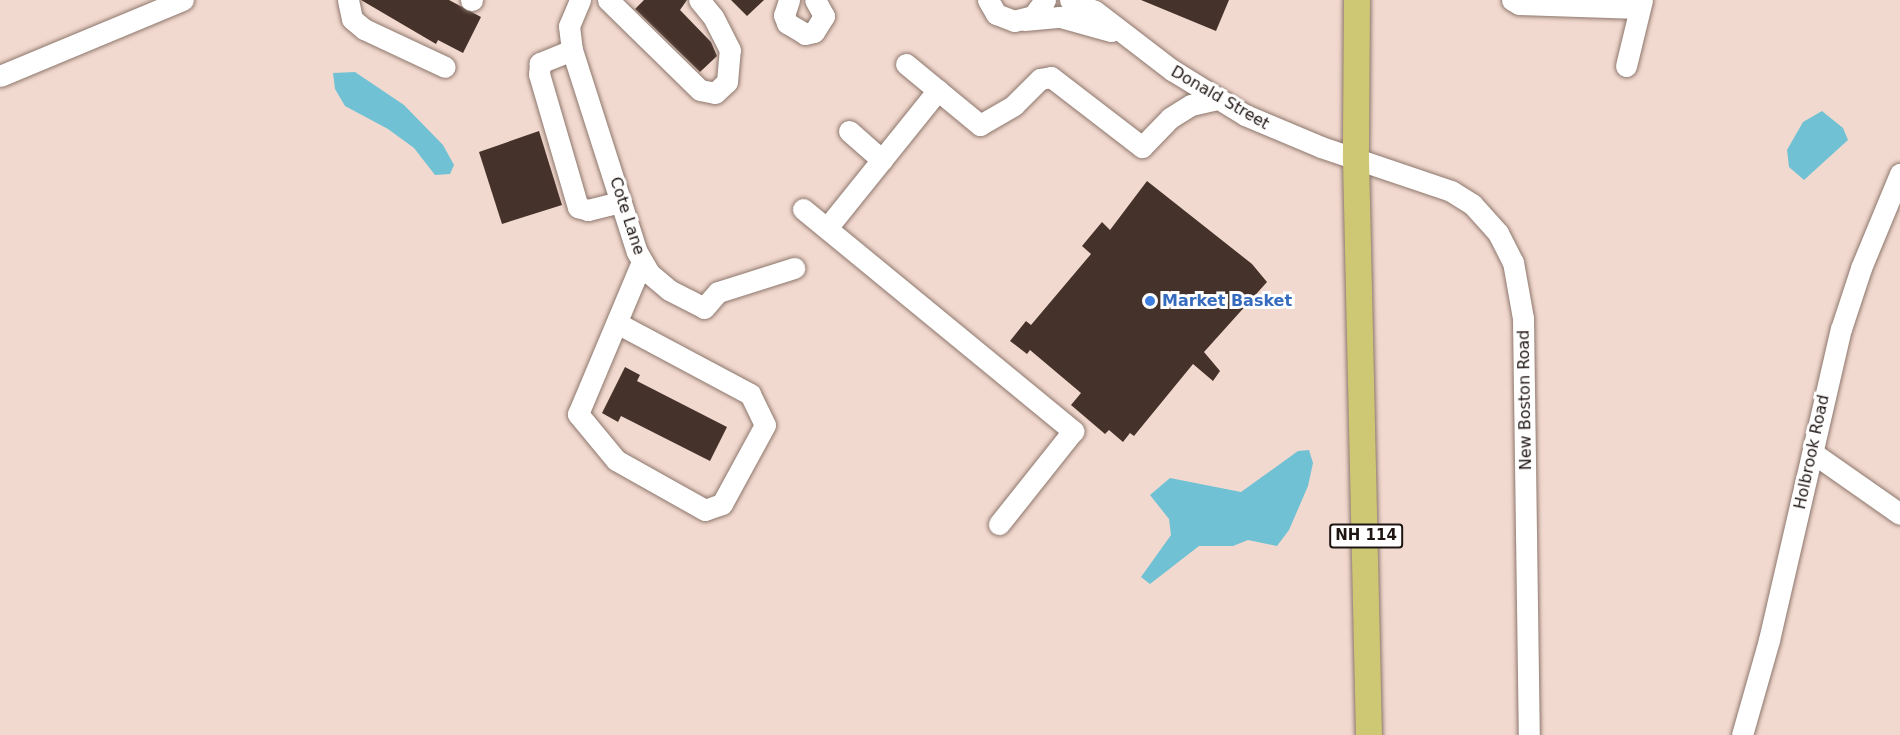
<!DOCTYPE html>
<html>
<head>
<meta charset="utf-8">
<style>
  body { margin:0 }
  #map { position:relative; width:1900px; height:735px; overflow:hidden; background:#f2d9cf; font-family:"DejaVu Sans",sans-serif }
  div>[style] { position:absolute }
  .water>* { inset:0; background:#70c1d4 }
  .building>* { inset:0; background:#45322a }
  .roads { filter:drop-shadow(0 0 2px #8c766c) drop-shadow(0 0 2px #8c766c) }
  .minor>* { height:21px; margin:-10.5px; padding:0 10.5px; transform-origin:10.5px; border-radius:10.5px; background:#fff }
  .major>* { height:26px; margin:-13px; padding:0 13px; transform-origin:13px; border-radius:13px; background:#cec874 }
  .dots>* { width:16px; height:16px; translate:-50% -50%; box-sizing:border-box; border:3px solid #fff; border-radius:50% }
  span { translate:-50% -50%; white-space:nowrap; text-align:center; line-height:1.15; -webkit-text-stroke:6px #fff; paint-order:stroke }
  .shield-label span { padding:2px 4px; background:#fff; border:2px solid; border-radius:4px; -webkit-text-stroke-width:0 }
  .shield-label { font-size:15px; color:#1f1613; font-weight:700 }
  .street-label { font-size:16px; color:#1f1613 }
  .shop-label { font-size:16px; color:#366cbe; font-weight:700 }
  .left { translate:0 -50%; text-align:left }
</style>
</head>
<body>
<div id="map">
  <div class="water">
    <div style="clip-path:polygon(355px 72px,404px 105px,443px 145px,454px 165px,450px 174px,435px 175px,414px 148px,388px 129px,345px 106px,335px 89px,333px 73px)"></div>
    <div style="clip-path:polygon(1822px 111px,1843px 128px,1848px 140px,1804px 180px,1789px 167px,1787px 150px,1803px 122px)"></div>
    <div style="clip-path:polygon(1309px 450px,1313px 463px,1308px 486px,1289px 530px,1277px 546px,1248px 540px,1233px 546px,1199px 546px,1150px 584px,1141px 577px,1171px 535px,1169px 519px,1150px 495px,1170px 478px,1241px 492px,1298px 451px)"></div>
  </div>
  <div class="building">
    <div style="clip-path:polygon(361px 0,449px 0,481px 17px,463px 53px,438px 40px,436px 44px)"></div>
    <div style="clip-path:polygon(644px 0,687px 0,680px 10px,711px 42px,717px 56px,700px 72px,635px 9px)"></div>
    <div style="clip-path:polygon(731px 0,764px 0,747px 16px)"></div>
    <div style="clip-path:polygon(1141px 0,1229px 0,1216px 31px)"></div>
    <div style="clip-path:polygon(539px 131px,562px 205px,502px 224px,479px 152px)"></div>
    <div style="clip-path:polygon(1147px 181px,1252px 264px,1267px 282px,1204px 352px,1220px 371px,1213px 381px,1193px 364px,1134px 436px,1130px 433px,1123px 442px,1109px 430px,1105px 434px,1071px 405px,1081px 393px,1030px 350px,1027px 354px,1010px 341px,1026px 321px,1031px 325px,1091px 254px,1082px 246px,1102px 222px,1110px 230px)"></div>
    <div style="clip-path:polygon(625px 367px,640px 375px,637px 381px,727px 427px,710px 461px,621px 416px,618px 422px,602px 413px)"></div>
  </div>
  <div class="roads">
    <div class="minor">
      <div style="left:348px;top:0;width:19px;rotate:78deg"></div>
      <div style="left:352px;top:19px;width:16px;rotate:40deg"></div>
      <div style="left:364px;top:29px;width:89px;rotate:25.1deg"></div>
      <div style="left:471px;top:0;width:1px"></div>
      <div style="left:580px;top:0;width:28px;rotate:113deg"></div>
      <div style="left:569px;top:26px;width:24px;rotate:83deg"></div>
      <div style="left:572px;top:50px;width:212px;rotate:72.2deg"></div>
      <div style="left:637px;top:252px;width:24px;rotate:60deg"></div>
      <div style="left:649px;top:273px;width:26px;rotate:40deg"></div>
      <div style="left:669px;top:290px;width:39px;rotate:27deg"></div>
      <div style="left:704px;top:308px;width:21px;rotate:-49deg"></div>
      <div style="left:718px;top:292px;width:80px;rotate:-17.5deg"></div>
      <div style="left:608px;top:0;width:129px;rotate:44.4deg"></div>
      <div style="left:700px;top:90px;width:15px;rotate:11deg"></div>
      <div style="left:715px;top:93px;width:16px;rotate:-43deg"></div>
      <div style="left:727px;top:82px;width:32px;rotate:-85deg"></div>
      <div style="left:730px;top:50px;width:37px;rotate:-117deg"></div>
      <div style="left:713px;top:17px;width:22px;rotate:-129deg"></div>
      <div style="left:789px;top:0;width:16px;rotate:108deg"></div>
      <div style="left:784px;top:15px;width:9px;rotate:69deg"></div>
      <div style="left:787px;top:23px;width:21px;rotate:31deg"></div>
      <div style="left:805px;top:34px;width:9px;rotate:-13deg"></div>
      <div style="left:814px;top:32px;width:19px;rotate:-58deg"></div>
      <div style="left:824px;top:16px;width:18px;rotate:-119deg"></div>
      <div style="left:988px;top:0;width:16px;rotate:60deg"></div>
      <div style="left:996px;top:14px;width:19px;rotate:21deg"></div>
      <div style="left:1014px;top:21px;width:20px;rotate:-15deg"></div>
      <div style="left:1033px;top:16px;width:20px;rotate:-53deg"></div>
      <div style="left:1070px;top:0;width:27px;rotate:24deg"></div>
      <div style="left:1095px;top:11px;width:97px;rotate:37.5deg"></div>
      <div style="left:1172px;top:70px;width:86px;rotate:31.7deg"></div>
      <div style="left:1245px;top:115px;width:82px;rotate:22.8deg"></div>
      <div style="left:1321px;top:147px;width:137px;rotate:18.7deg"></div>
      <div style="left:1451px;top:191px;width:25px;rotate:32deg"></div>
      <div style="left:1472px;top:204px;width:39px;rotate:48deg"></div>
      <div style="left:1498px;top:233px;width:33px;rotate:63deg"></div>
      <div style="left:1513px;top:262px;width:57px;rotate:79.9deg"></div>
      <div style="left:1523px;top:318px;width:417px;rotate:89.2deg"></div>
      <div style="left:1512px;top:0;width:8px;rotate:30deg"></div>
      <div style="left:1519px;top:4px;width:120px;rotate:1.9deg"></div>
      <div style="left:1024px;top:20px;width:36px;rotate:-5deg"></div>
      <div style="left:1060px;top:17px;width:53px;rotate:15.4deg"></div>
      <div style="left:572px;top:50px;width:35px;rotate:158deg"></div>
      <div style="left:540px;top:63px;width:11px;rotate:95deg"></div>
      <div style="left:539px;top:74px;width:139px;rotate:73.7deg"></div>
      <div style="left:578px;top:207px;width:10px;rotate:17deg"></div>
      <div style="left:588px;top:210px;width:34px;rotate:-14deg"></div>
      <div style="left:906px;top:64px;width:96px;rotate:39.5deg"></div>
      <div style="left:980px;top:125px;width:39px;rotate:-30deg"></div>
      <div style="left:1014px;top:105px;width:37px;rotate:-45deg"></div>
      <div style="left:1040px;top:79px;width:11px;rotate:-10deg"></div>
      <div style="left:1051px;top:77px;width:115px;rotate:37.6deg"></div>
      <div style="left:1142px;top:147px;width:40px;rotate:-46deg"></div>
      <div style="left:1170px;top:118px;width:25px;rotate:-32deg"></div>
      <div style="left:1191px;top:105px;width:26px;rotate:-13deg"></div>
      <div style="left:1626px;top:66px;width:68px;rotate:-76.4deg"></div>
      <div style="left:0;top:76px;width:198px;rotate:-22.6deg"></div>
      <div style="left:849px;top:131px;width:44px;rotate:41.3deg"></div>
      <div style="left:803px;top:209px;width:350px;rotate:39.4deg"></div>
      <div style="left:1073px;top:431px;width:119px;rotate:128.5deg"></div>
      <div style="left:827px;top:228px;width:177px;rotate:-51.2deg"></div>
      <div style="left:617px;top:323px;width:151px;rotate:28.1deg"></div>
      <div style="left:750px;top:394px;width:34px;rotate:64deg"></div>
      <div style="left:765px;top:425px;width:90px;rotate:118.6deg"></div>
      <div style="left:722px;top:504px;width:18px;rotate:161deg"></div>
      <div style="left:705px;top:510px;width:102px;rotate:-150.7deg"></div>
      <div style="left:616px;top:460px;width:60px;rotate:-129.6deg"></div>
      <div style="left:578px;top:414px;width:165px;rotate:-67.2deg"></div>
      <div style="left:1813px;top:453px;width:106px;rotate:35deg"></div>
      <div style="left:1742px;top:735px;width:99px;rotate:-74.1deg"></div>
      <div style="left:1769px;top:640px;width:319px;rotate:-77deg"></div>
      <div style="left:1841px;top:329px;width:64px;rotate:-71.8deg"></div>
      <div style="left:1861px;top:268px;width:102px;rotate:-67.5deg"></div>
    </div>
    <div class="major">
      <div style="left:1357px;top:0;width:159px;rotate:90.4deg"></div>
      <div style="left:1356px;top:159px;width:576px;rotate:88.71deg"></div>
    </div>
  </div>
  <div class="dots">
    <div style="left:1150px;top:301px;background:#3f7fe0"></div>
  </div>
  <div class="shield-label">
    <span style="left:1366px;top:536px">NH 114</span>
  </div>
  <div class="street-label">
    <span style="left:1220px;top:98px;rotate:30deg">Donald Street</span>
    <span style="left:627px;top:216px;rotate:72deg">Cote Lane</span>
    <span style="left:1525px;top:400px;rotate:-91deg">New Boston Road</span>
    <span style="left:1812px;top:452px;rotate:-78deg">Holbrook Road</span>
  </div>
  <div class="shop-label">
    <span class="left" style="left:1162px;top:301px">Market Basket</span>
  </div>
</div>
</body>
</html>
